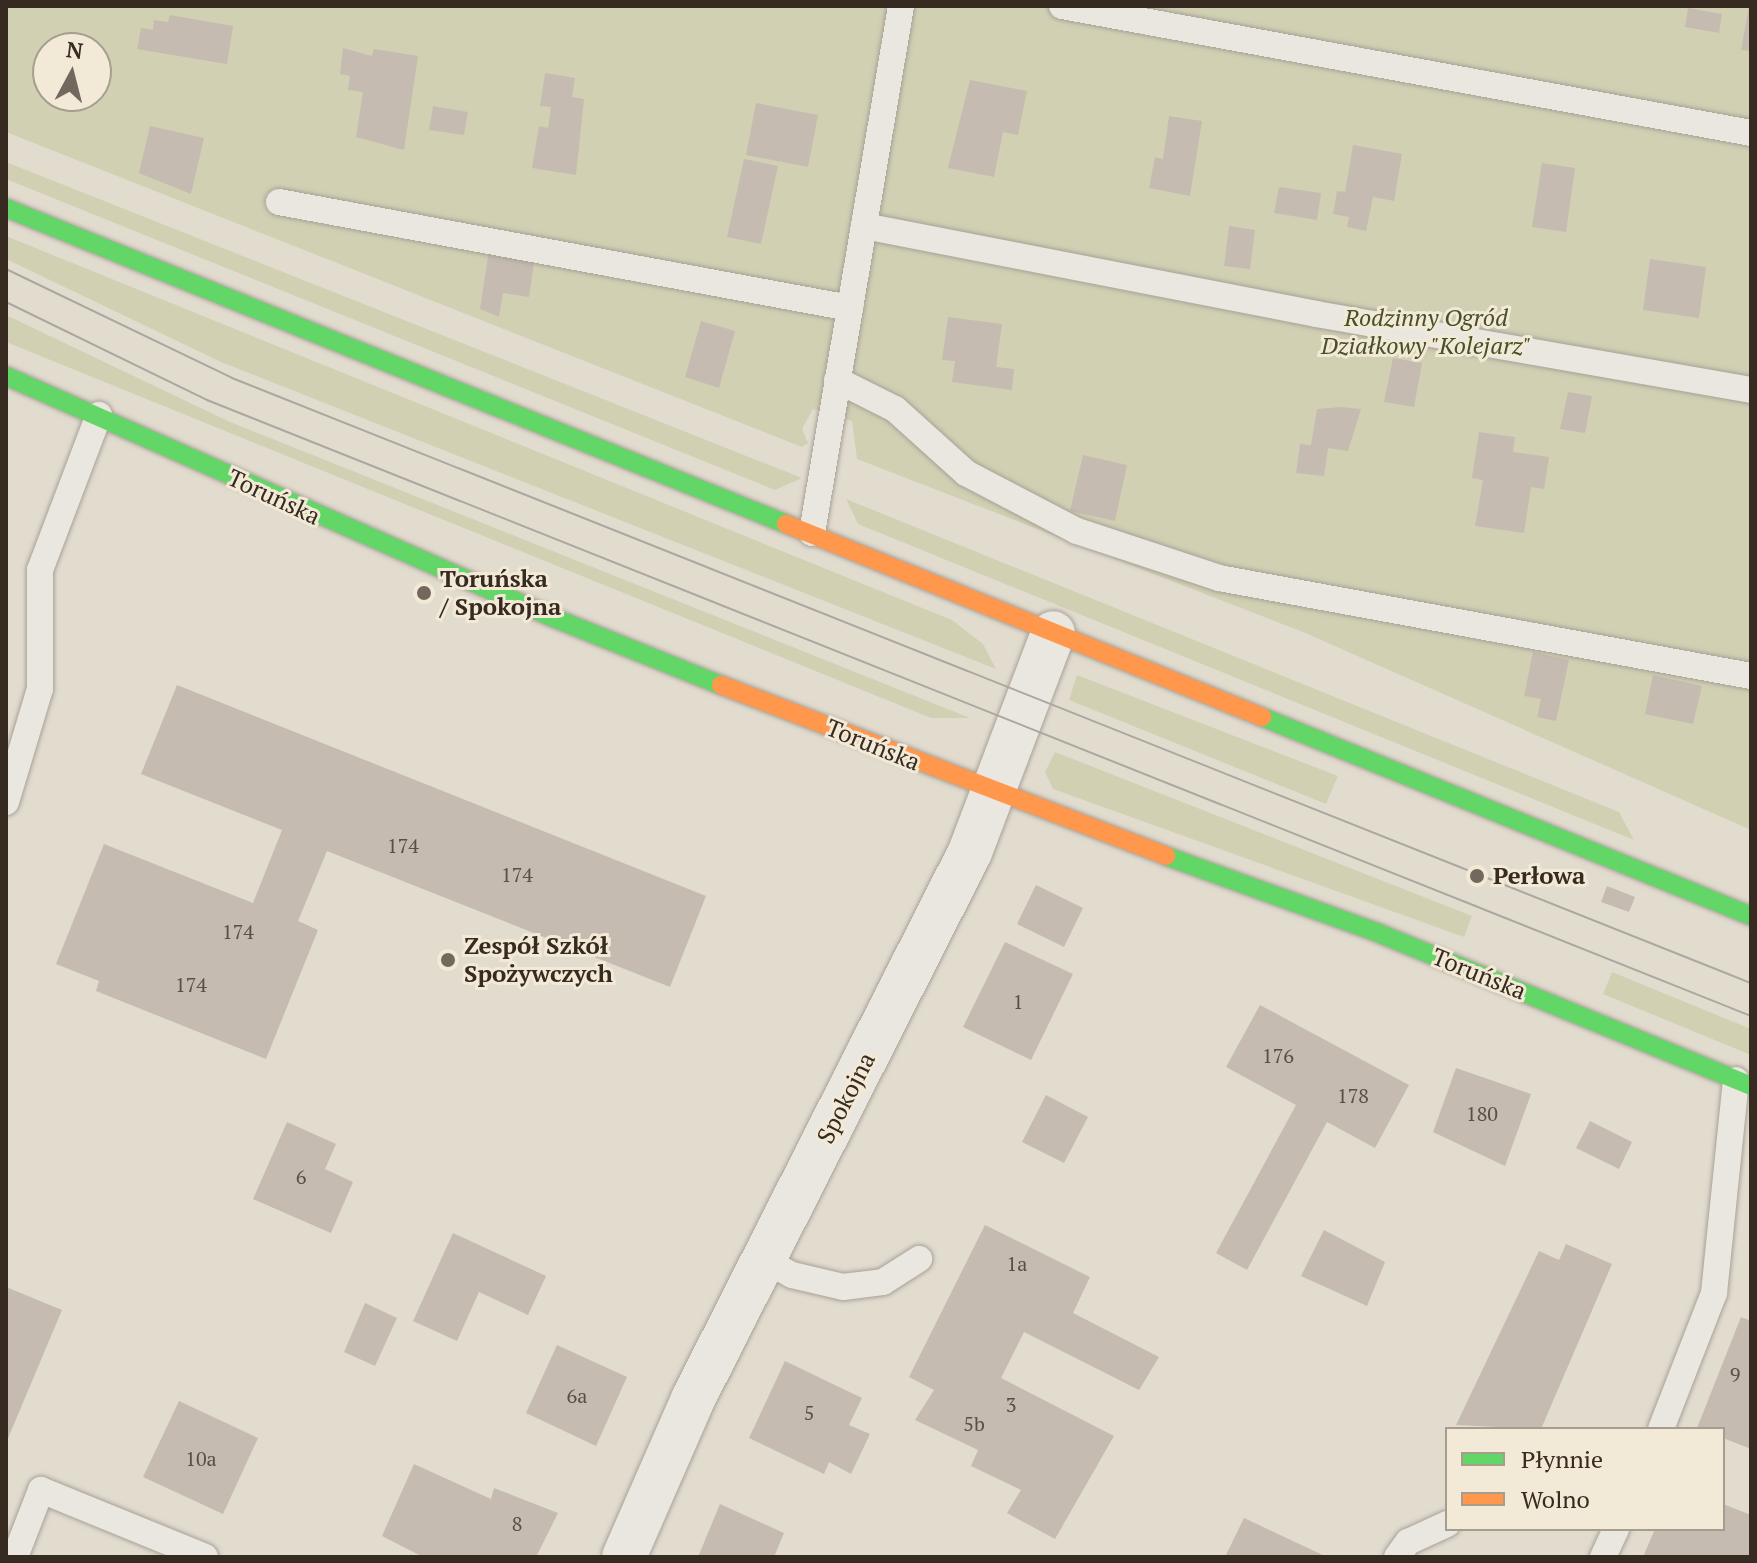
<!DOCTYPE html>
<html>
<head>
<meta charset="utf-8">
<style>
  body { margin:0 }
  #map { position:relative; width:1757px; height:1563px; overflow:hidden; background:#e2dccf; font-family:"PT Serif",serif }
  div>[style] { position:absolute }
  .green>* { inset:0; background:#d1d0b3 }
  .building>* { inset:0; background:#c5bbb0 }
  .roads { filter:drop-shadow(0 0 2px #a8a197) drop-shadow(0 0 2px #a8a197) }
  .lane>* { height:26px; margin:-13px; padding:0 13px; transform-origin:13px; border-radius:13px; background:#eae7e0 }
  .street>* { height:44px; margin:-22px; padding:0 22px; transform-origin:22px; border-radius:22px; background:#eae7e0 }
  .fast>* { height:18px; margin:-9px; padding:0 9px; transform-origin:9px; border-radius:9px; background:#63d668 }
  .slow>* { height:18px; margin:-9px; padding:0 9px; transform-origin:9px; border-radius:9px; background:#ff974d }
  .tram>* { height:2px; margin:-1px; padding:0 1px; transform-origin:1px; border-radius:1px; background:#aba6a0 }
  .dots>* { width:22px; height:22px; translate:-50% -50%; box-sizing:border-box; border:4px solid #f2e9d6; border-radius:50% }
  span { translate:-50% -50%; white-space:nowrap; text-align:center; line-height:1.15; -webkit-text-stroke:6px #f2e9d6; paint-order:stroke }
  .number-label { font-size:20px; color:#5a4e45 }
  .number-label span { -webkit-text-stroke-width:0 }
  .park-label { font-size:24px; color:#475029; font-style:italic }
  .street-label { font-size:24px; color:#362a21 }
  .poi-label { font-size:24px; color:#362a21; font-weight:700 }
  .left { translate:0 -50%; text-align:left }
  .frame { position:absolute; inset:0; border:8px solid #362a21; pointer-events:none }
  .legend { position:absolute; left:1445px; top:1427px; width:280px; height:104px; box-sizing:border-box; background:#f2e9d6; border:2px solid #a79d8e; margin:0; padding:10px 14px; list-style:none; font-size:24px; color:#362a21 }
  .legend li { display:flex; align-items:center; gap:16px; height:40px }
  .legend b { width:40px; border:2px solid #a79d8e }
  .north { position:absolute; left:32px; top:32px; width:80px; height:80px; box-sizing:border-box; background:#f2e9d6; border:2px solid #a79d8e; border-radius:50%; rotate:7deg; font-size:22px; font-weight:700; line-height:32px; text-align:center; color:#362a21 }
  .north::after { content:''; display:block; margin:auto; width:28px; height:36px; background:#72685e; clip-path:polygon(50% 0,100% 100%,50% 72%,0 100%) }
</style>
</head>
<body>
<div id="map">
  <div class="green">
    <div style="clip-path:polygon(evenodd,6px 6px,1751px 6px,1751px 830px,1303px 632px,857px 459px,852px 421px,813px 409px,802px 429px,808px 443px,802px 447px,6px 132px,6px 6px,48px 48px,96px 48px,96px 96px,48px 96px,48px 48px)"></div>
    <div style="clip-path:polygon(6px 162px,802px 478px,775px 490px,6px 179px)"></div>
    <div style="clip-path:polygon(6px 236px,952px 620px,983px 644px,996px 669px,221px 362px,6px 259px)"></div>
    <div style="clip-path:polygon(6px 315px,230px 422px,970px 718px,931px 718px,6px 342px)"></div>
    <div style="clip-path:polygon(846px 499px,1619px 812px,1634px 840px,858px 524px)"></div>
    <div style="clip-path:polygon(1077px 675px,1338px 776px,1326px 804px,1069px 700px)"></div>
    <div style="clip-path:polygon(1055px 752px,1472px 916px,1464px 937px,1053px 789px,1045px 772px)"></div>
    <div style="clip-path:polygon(1612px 972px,1751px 1029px,1751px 1055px,1603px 994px)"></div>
  </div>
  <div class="building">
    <div style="clip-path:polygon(1749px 6px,1751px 6px,1751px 51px,1741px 50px)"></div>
    <div style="clip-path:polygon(1688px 8px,1722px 14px,1719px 33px,1685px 27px)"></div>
    <div style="clip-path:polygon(170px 15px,233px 26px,227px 64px,137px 49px,141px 28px,153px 30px,154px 20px,168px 22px)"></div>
    <div style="clip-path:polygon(343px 48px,372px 56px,374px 49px,418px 56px,404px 150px,356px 137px,363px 92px,348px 90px,350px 76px,340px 74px)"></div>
    <div style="clip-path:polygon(545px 73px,575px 78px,572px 97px,584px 99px,576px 175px,532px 168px,539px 126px,548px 128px,551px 107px,540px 106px)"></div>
    <div style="clip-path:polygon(970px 80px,1027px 91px,1018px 135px,1003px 132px,994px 177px,948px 168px)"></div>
    <div style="clip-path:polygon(756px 103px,818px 115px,808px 167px,746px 155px)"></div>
    <div style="clip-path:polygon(433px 106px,468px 112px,464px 135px,429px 130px)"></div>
    <div style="clip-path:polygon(1169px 116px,1202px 121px,1190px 196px,1149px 188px,1155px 157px,1163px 159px)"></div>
    <div style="clip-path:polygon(150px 126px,204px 138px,191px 194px,139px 173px)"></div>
    <div style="clip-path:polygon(1353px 145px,1402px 154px,1394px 201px,1373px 197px,1366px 231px,1347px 227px,1349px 217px,1333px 214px,1337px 191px,1345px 192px)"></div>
    <div style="clip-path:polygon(744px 159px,778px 166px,761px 244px,727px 237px)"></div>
    <div style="clip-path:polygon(1542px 163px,1575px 168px,1566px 232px,1532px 227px)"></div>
    <div style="clip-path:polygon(1279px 187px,1321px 193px,1317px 220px,1274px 213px)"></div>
    <div style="clip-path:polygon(1229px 226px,1255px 230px,1250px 269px,1224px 266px)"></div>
    <div style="clip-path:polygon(489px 250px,535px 256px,529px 297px,503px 293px,499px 317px,480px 309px)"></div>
    <div style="clip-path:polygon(1650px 259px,1706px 267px,1699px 318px,1643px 310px)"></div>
    <div style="clip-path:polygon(948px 317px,1002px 324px,996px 367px,1014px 369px,1012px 390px,952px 382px,955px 361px,942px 360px)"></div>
    <div style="clip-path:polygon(701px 321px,735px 331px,719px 388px,685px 377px)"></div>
    <div style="clip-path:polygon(1393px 358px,1422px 363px,1414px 407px,1384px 402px)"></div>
    <div style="clip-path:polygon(1568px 392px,1592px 396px,1585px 433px,1560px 429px)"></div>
    <div style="clip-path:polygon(1341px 407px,1361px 409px,1348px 451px,1328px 448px,1324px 476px,1296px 473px,1300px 444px,1311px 445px,1317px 409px)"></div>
    <div style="clip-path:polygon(1479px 432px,1515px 437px,1513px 452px,1549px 457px,1544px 489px,1531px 487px,1524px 533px,1475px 526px,1483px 480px,1472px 478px)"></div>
    <div style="clip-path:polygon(1083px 455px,1127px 465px,1115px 521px,1070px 511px)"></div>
    <div style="clip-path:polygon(1533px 652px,1569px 660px,1556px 721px,1537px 717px,1541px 699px,1524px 696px)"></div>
    <div style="clip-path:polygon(1653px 675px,1702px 686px,1693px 724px,1645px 714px)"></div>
    <div style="clip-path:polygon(177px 685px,706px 896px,670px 987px,327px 851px,298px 921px,318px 930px,266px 1059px,96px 991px,99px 981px,56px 964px,104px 844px,253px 903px,282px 830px,141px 774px)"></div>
    <div style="clip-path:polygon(1036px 885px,1083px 908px,1064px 947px,1017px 924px)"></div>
    <div style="clip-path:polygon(1607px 886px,1635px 897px,1629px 912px,1601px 902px)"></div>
    <div style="clip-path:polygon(1005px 942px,1073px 974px,1031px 1060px,963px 1027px)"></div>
    <div style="clip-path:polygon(1260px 1005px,1409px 1085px,1375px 1148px,1327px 1122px,1247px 1270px,1216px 1253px,1296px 1105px,1226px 1067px)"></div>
    <div style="clip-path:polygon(1456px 1068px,1531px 1094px,1505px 1166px,1433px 1132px)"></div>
    <div style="clip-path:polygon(1046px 1095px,1088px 1117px,1064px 1163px,1022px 1142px)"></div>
    <div style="clip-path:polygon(1590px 1121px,1632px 1142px,1619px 1169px,1576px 1148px)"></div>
    <div style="clip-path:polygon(287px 1122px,336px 1144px,325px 1169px,353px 1182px,331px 1233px,253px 1199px)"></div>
    <div style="clip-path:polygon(985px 1225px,1090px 1277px,1073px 1313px,1159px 1357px,1139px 1390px,1024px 1332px,1001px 1378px,1114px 1436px,1055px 1539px,1007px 1513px,1021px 1490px,971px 1466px,978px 1450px,915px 1420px,934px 1390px,909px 1377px)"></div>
    <div style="clip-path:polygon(1324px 1230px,1385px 1262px,1367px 1306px,1301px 1276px)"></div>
    <div style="clip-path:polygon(453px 1233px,546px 1276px,528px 1315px,479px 1292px,457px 1341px,413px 1321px)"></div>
    <div style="clip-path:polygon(1566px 1244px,1612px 1264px,1541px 1429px,1456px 1425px,1539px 1251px,1559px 1260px)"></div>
    <div style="clip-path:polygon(6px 1287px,62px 1310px,6px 1443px)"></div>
    <div style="clip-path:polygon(365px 1303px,397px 1318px,375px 1366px,344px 1352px)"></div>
    <div style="clip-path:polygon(1741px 1317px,1751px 1321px,1751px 1449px,1723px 1438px,1723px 1429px,1697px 1428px)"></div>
    <div style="clip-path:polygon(557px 1345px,627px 1377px,596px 1446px,526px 1413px)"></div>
    <div style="clip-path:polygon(785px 1361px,862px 1398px,849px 1425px,870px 1434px,851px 1474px,829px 1462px,824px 1474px,749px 1438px)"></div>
    <div style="clip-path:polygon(179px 1401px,258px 1438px,223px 1514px,143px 1477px)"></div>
    <div style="clip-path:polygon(414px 1464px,491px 1499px,494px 1488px,558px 1513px,536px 1557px,423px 1557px,382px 1536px)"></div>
    <div style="clip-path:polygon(720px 1504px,784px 1533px,774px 1557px,698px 1557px)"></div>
    <div style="clip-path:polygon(1723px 1504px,1751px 1515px,1751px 1557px,1643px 1557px,1655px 1529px,1723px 1529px)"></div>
    <div style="clip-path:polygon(1244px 1518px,1327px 1557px,1225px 1557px)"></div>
  </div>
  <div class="roads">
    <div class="lane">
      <div style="left:1062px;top:6px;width:701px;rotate:10.44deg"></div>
      <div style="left:279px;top:202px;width:581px;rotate:10.52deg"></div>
      <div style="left:864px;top:226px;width:460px;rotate:11deg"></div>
      <div style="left:1316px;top:314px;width:442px;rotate:9.9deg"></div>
      <div style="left:837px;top:380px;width:65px;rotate:26.6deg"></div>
      <div style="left:895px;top:409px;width:96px;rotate:42deg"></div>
      <div style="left:966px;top:473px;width:125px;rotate:27.6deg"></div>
      <div style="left:1077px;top:531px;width:150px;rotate:18.3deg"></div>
      <div style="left:1219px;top:578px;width:541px;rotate:10.44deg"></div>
      <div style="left:812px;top:533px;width:534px;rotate:-80.41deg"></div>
      <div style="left:6px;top:802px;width:118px;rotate:-73.3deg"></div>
      <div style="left:40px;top:689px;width:119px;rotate:-90deg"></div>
      <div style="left:40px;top:570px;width:166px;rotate:-69.2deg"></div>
      <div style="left:763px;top:1259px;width:33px;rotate:29deg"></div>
      <div style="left:792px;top:1275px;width:52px;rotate:13.2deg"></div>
      <div style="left:843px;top:1287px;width:40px;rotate:-7.1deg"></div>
      <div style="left:883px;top:1282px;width:43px;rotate:-32.6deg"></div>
      <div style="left:1661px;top:1429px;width:146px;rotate:-68.7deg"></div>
      <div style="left:1714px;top:1293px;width:214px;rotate:-84.1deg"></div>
      <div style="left:15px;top:1557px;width:72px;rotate:-68.8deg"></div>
      <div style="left:41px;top:1490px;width:177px;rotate:22.2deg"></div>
      <div style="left:1397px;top:1557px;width:19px;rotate:-54deg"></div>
      <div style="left:1408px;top:1542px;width:43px;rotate:-24.8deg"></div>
      <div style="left:1603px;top:1557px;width:31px;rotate:-65deg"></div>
    </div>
    <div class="street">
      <div style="left:624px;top:1557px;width:172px;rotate:-66.4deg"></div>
      <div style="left:693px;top:1399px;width:613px;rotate:-63.14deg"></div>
      <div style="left:970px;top:852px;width:234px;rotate:-69.2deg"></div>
    </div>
    <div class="fast">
      <div style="left:6px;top:208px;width:842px;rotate:22.05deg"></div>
      <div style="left:6px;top:376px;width:594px;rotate:23.84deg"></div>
      <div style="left:549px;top:616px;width:185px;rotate:21.9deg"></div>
      <div style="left:1262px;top:717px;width:528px;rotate:22.14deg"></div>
      <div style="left:1166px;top:856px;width:223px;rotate:19.9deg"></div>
      <div style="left:1376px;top:932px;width:405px;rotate:22.3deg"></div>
    </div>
    <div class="slow">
      <div style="left:786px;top:524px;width:514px;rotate:22.07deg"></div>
      <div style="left:721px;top:685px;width:477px;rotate:21deg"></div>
    </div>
  </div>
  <div class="tram">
    <div style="left:6px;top:269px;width:251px;rotate:25.7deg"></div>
    <div style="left:232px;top:378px;width:1635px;rotate:21.72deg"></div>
    <div style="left:6px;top:302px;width:224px;rotate:26deg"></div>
    <div style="left:207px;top:400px;width:1662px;rotate:21.75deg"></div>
  </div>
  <div class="dots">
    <div style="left:424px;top:593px;background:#72685e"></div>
    <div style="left:1477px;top:876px;background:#72685e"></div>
    <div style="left:448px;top:960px;background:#72685e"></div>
  </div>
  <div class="number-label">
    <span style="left:403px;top:845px">174</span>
    <span style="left:517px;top:874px">174</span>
    <span style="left:238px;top:931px">174</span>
    <span style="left:191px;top:984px">174</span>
    <span style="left:1018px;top:1001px">1</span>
    <span style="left:1278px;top:1055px">176</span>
    <span style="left:1353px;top:1095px">178</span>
    <span style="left:1482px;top:1113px">180</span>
    <span style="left:301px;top:1176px">6</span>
    <span style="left:1017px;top:1263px">1a</span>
    <span style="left:1735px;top:1374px">9</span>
    <span style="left:577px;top:1395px">6a</span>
    <span style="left:1011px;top:1404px">3</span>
    <span style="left:809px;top:1412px">5</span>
    <span style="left:974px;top:1423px">5b</span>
    <span style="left:201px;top:1458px">10a</span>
    <span style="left:517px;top:1523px">8</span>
  </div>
  <div class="park-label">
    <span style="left:1426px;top:332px">Rodzinny Ogród<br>Działkowy "Kolejarz"</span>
  </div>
  <div class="street-label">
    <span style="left:274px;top:497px;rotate:25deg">Toruńska</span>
    <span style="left:873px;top:745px;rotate:22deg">Toruńska</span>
    <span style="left:1479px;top:974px;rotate:22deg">Toruńska</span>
    <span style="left:846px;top:1098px;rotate:-63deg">Spokojna</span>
  </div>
  <div class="poi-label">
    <span class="left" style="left:440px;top:593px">Toruńska<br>/ Spokojna</span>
    <span class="left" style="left:1493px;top:876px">Perłowa</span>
    <span class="left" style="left:464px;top:960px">Zespół Szkół<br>Spożywczych</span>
  </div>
  <div class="frame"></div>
  <ul class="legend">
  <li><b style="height:10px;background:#63d668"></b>Płynnie</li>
  <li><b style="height:10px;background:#ff974d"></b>Wolno</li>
  </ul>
  <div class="north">N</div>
</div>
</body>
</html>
